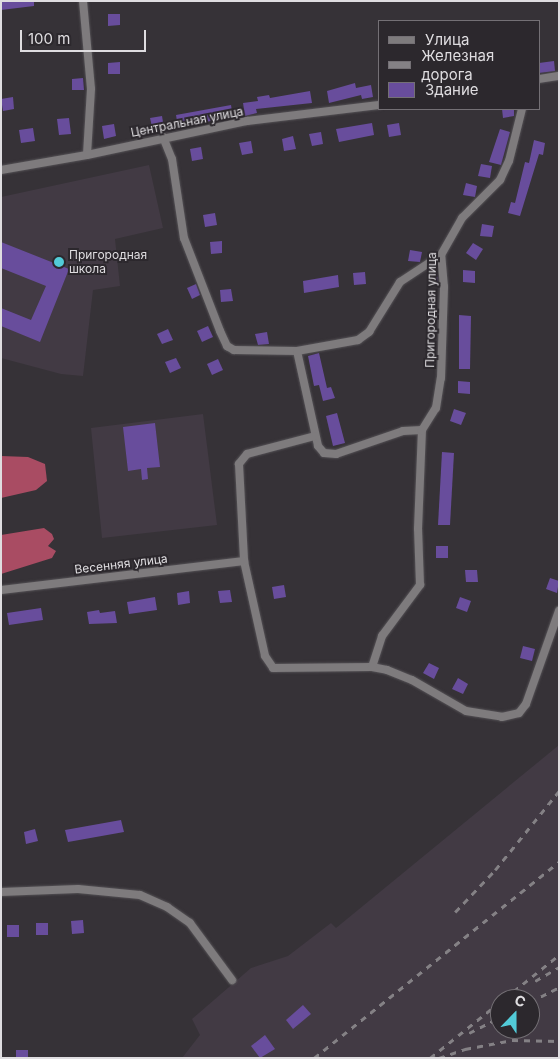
<!DOCTYPE html>
<html>
<head>
<meta charset="utf-8">
<style>
  body { margin:0 }
  #map { position:relative; width:560px; height:1059px; overflow:hidden; background:#363237; font-family:Inter,sans-serif }
  div>[style] { position:absolute }
  .built>* { inset:0; background:#423a44 }
  .forest>* { inset:0; background:#a94c63 }
  .building>* { inset:0; background:#684d9c }
  .roads { filter:drop-shadow(0 0 1px #545155) drop-shadow(0 0 1px #545155) }
  .street>* { height:8px; margin:-4px; padding:0 4px; transform-origin:4px; border-radius:4px; background:#7e7b7d }
  .rail>* { height:2.5px; margin-top:-1.25px; transform-origin:0; background:repeating-linear-gradient(90deg,#848185 0 6px,transparent 0 12px) }
  .dots>* { width:14px; height:14px; translate:-50% -50%; box-sizing:border-box; border:2px solid #2c282d; border-radius:50% }
  span { translate:-50% -50%; white-space:nowrap; text-align:center; line-height:1.15; -webkit-text-stroke:4px #2c282d; paint-order:stroke }
  .street-label { font-size:12px; color:#dfdde0 }
  .poi-label { font-size:12px; color:#dfdde0 }
  .left { translate:0 -50%; text-align:left }
  .frame { position:absolute; inset:0; border:2px solid #dfdde0; pointer-events:none }
  .legend { position:absolute; left:378px; top:20px; width:162px; height:90px; box-sizing:border-box; background:#2c282d; border:1px solid #747075; margin:0; padding:6px 9px; list-style:none; font-size:15px; color:#dfdde0 }
  .legend li { display:flex; align-items:center; gap:10px; height:25px }
  .legend b { width:25px; border:1px solid #747075 }
  .north { position:absolute; left:490px; top:989px; width:50px; height:50px; box-sizing:border-box; background:#2c282d; border:1px solid #747075; border-radius:50%; rotate:22deg; font-size:14px; font-weight:700; line-height:20px; text-align:center; color:#dfdde0 }
  .north::after { content:''; display:block; margin:auto; width:18px; height:22px; background:#52cbd8; clip-path:polygon(50% 0,100% 100%,50% 72%,0 100%) }
  .scale { position:absolute; left:20px; top:30px; width:126px; height:22px; box-sizing:border-box; border:2px solid #dfdde0; border-top:0; padding-left:6px; font-size:15px; line-height:18px; white-space:nowrap; color:#dfdde0; -webkit-text-stroke:4px #2c282d; paint-order:stroke }
</style>
</head>
<body>
<div id="map">
  <div class="built">
    <div style="clip-path:polygon(149px 165px,163px 228px,115px 239px,120px 286px,93px 290px,83px 376px,61px 374px,1px 358px,1px 197px)"></div>
    <div style="clip-path:polygon(203px 414px,217px 525px,102px 538px,91px 428px)"></div>
    <div style="clip-path:polygon(evenodd,559px 745px,559px 1058px,182px 1058px,200px 1035px,192px 1019px,251px 968px,288px 956px,331px 923px,336px 928px,559px 745px,500px 999px,530px 999px,530px 1029px,500px 1029px,500px 999px)"></div>
  </div>
  <div class="forest">
    <div style="clip-path:polygon(1px 456px,28px 457px,45px 464px,47px 481px,36px 490px,1px 498px)"></div>
    <div style="clip-path:polygon(44px 528px,52px 534px,54px 539px,48px 546px,56px 551px,52px 558px,1px 574px,1px 535px)"></div>
  </div>
  <div class="building">
    <div style="clip-path:polygon(1px 1px,34px 1px,34px 6px,1px 10px)"></div>
    <div style="clip-path:polygon(108px 14px,120px 14px,120px 25px,108px 26px)"></div>
    <div style="clip-path:polygon(554px 61px,555px 71px,539px 73px,539px 63px)"></div>
    <div style="clip-path:polygon(120px 62px,120px 74px,108px 74px,108px 63px)"></div>
    <div style="clip-path:polygon(83px 78px,84px 90px,72px 90px,72px 79px)"></div>
    <div style="clip-path:polygon(355px 83px,356px 88px,371px 85px,373px 97px,362px 99px,361px 95px,329px 103px,327px 91px)"></div>
    <div style="clip-path:polygon(310px 91px,312px 103px,256px 109px,257px 113px,245px 116px,243px 103px,258px 101px,257px 97px,269px 95px,270px 98px)"></div>
    <div style="clip-path:polygon(13px 97px,14px 109px,3px 111px,1px 99px)"></div>
    <div style="clip-path:polygon(231px 105px,233px 117px,178px 127px,176px 115px)"></div>
    <div style="clip-path:polygon(502px 109px,514px 109px,514px 116px,503px 118px)"></div>
    <div style="clip-path:polygon(162px 116px,164px 128px,153px 131px,150px 118px)"></div>
    <div style="clip-path:polygon(69px 118px,71px 134px,59px 135px,57px 119px)"></div>
    <div style="clip-path:polygon(372px 123px,374px 135px,339px 142px,336px 129px)"></div>
    <div style="clip-path:polygon(399px 123px,401px 135px,389px 137px,387px 125px)"></div>
    <div style="clip-path:polygon(114px 124px,116px 136px,104px 139px,102px 126px)"></div>
    <div style="clip-path:polygon(33px 128px,35px 141px,21px 143px,19px 130px)"></div>
    <div style="clip-path:polygon(500px 129px,510px 132px,501px 165px,489px 162px)"></div>
    <div style="clip-path:polygon(321px 132px,323px 144px,312px 146px,309px 134px)"></div>
    <div style="clip-path:polygon(293px 136px,296px 149px,284px 151px,282px 139px)"></div>
    <div style="clip-path:polygon(534px 140px,545px 143px,543px 155px,539px 154px,520px 216px,508px 213px,511px 202px,515px 203px,525px 162px,529px 163px)"></div>
    <div style="clip-path:polygon(251px 141px,253px 153px,242px 155px,239px 143px)"></div>
    <div style="clip-path:polygon(201px 147px,203px 159px,192px 161px,190px 149px)"></div>
    <div style="clip-path:polygon(481px 164px,492px 166px,490px 178px,478px 176px)"></div>
    <div style="clip-path:polygon(466px 183px,477px 186px,475px 197px,463px 195px)"></div>
    <div style="clip-path:polygon(215px 213px,217px 225px,205px 227px,203px 215px)"></div>
    <div style="clip-path:polygon(482px 224px,494px 226px,492px 237px,480px 236px)"></div>
    <div style="clip-path:polygon(222px 241px,222px 253px,211px 254px,210px 242px)"></div>
    <div style="clip-path:polygon(1px 242px,69px 269px,40px 342px,1px 326px,1px 308px,31px 320px,46px 286px,1px 268px)"></div>
    <div style="clip-path:polygon(473px 243px,483px 249px,476px 260px,466px 253px)"></div>
    <div style="clip-path:polygon(410px 250px,422px 252px,420px 262px,408px 261px)"></div>
    <div style="clip-path:polygon(463px 270px,475px 271px,475px 283px,463px 282px)"></div>
    <div style="clip-path:polygon(365px 272px,366px 284px,354px 285px,353px 273px)"></div>
    <div style="clip-path:polygon(428px 272px,437px 272px,438px 285px,428px 284px)"></div>
    <div style="clip-path:polygon(338px 275px,339px 287px,304px 293px,303px 281px)"></div>
    <div style="clip-path:polygon(196px 284px,200px 295px,192px 299px,187px 288px)"></div>
    <div style="clip-path:polygon(231px 289px,233px 301px,221px 302px,220px 290px)"></div>
    <div style="clip-path:polygon(459px 315px,471px 316px,470px 369px,459px 369px)"></div>
    <div style="clip-path:polygon(208px 326px,213px 337px,202px 342px,197px 331px)"></div>
    <div style="clip-path:polygon(168px 329px,173px 340px,162px 344px,157px 334px)"></div>
    <div style="clip-path:polygon(267px 332px,269px 344px,258px 345px,255px 334px)"></div>
    <div style="clip-path:polygon(319px 353px,327px 388px,331px 387px,335px 398px,323px 401px,319px 385px,314px 386px,308px 356px)"></div>
    <div style="clip-path:polygon(176px 358px,181px 368px,170px 373px,165px 362px)"></div>
    <div style="clip-path:polygon(218px 359px,223px 370px,212px 375px,207px 364px)"></div>
    <div style="clip-path:polygon(458px 381px,470px 382px,470px 394px,458px 393px)"></div>
    <div style="clip-path:polygon(454px 409px,466px 413px,461px 425px,450px 421px)"></div>
    <div style="clip-path:polygon(337px 413px,345px 443px,333px 446px,326px 416px)"></div>
    <div style="clip-path:polygon(155px 423px,160px 467px,147px 468px,148px 479px,142px 480px,141px 469px,128px 471px,123px 427px)"></div>
    <div style="clip-path:polygon(442px 452px,454px 453px,450px 525px,438px 525px)"></div>
    <div style="clip-path:polygon(436px 546px,448px 546px,448px 558px,436px 558px)"></div>
    <div style="clip-path:polygon(465px 570px,477px 570px,478px 582px,466px 582px)"></div>
    <div style="clip-path:polygon(550px 578px,559px 581px,557px 593px,546px 589px)"></div>
    <div style="clip-path:polygon(284px 585px,286px 597px,274px 599px,272px 587px)"></div>
    <div style="clip-path:polygon(230px 590px,232px 602px,220px 603px,218px 591px)"></div>
    <div style="clip-path:polygon(189px 591px,190px 603px,178px 605px,177px 593px)"></div>
    <div style="clip-path:polygon(155px 597px,157px 610px,129px 614px,127px 602px)"></div>
    <div style="clip-path:polygon(460px 597px,471px 601px,467px 612px,456px 608px)"></div>
    <div style="clip-path:polygon(41px 608px,43px 620px,9px 625px,7px 613px)"></div>
    <div style="clip-path:polygon(99px 610px,100px 613px,115px 611px,117px 623px,89px 624px,87px 612px)"></div>
    <div style="clip-path:polygon(523px 646px,535px 649px,532px 661px,520px 658px)"></div>
    <div style="clip-path:polygon(429px 663px,439px 668px,434px 679px,423px 673px)"></div>
    <div style="clip-path:polygon(458px 678px,468px 684px,463px 694px,452px 689px)"></div>
    <div style="clip-path:polygon(121px 820px,124px 832px,68px 842px,65px 830px)"></div>
    <div style="clip-path:polygon(35px 829px,38px 841px,26px 844px,24px 832px)"></div>
    <div style="clip-path:polygon(83px 920px,84px 933px,72px 934px,71px 921px)"></div>
    <div style="clip-path:polygon(36px 923px,48px 923px,48px 935px,36px 935px)"></div>
    <div style="clip-path:polygon(7px 925px,19px 925px,19px 937px,7px 937px)"></div>
    <div style="clip-path:polygon(303px 1005px,311px 1014px,293px 1029px,286px 1020px)"></div>
    <div style="clip-path:polygon(265px 1035px,275px 1049px,260px 1058px,251px 1046px)"></div>
    <div style="clip-path:polygon(16px 1050px,28px 1050px,28px 1058px,16px 1058px)"></div>
  </div>
  <div class="roads">
    <div class="street">
      <div style="left:83px;top:1px;width:88px;rotate:84.8deg"></div>
      <div style="left:91px;top:89px;width:66px;rotate:93.5deg"></div>
      <div style="left:539px;top:79px;width:20px;rotate:-9deg"></div>
      <div style="left:163px;top:137px;width:24px;rotate:68deg"></div>
      <div style="left:172px;top:159px;width:80px;rotate:81.4deg"></div>
      <div style="left:184px;top:238px;width:100px;rotate:68.8deg"></div>
      <div style="left:220px;top:331px;width:17px;rotate:65deg"></div>
      <div style="left:227px;top:346px;width:8px;rotate:30deg"></div>
      <div style="left:234px;top:350px;width:63px;rotate:0.9deg"></div>
      <div style="left:297px;top:351px;width:62px;rotate:-10.2deg"></div>
      <div style="left:358px;top:340px;width:14px;rotate:-36deg"></div>
      <div style="left:369px;top:332px;width:59px;rotate:-58.2deg"></div>
      <div style="left:400px;top:282px;width:49px;rotate:-33.4deg"></div>
      <div style="left:1px;top:170px;width:87px;rotate:-9.9deg"></div>
      <div style="left:87px;top:155px;width:164px;rotate:-12deg"></div>
      <div style="left:247px;top:121px;width:133px;rotate:-6.9deg"></div>
      <div style="left:297px;top:351px;width:97px;rotate:77.5deg"></div>
      <div style="left:318px;top:446px;width:9px;rotate:49deg"></div>
      <div style="left:324px;top:453px;width:12px;rotate:5deg"></div>
      <div style="left:336px;top:454px;width:71px;rotate:-18.9deg"></div>
      <div style="left:403px;top:431px;width:19px;rotate:-3deg"></div>
      <div style="left:315px;top:436px;width:70px;rotate:165.2deg"></div>
      <div style="left:247px;top:454px;width:13px;rotate:129deg"></div>
      <div style="left:239px;top:464px;width:97px;rotate:87deg"></div>
      <div style="left:244px;top:561px;width:97px;rotate:77.5deg"></div>
      <div style="left:265px;top:656px;width:14px;rotate:56deg"></div>
      <div style="left:273px;top:668px;width:99px;rotate:-0.6deg"></div>
      <div style="left:372px;top:667px;width:15px;rotate:11deg"></div>
      <div style="left:387px;top:670px;width:27px;rotate:22deg"></div>
      <div style="left:412px;top:680px;width:62px;rotate:29.9deg"></div>
      <div style="left:466px;top:711px;width:36px;rotate:9deg"></div>
      <div style="left:502px;top:717px;width:17px;rotate:-13deg"></div>
      <div style="left:519px;top:713px;width:11px;rotate:-52deg"></div>
      <div style="left:526px;top:704px;width:99px;rotate:-70.5deg"></div>
      <div style="left:1px;top:590px;width:245px;rotate:-6.8deg"></div>
      <div style="left:372px;top:667px;width:33px;rotate:-72deg"></div>
      <div style="left:382px;top:636px;width:64px;rotate:-53.3deg"></div>
      <div style="left:420px;top:585px;width:56px;rotate:-92deg"></div>
      <div style="left:418px;top:529px;width:99px;rotate:-87.7deg"></div>
      <div style="left:422px;top:430px;width:26px;rotate:-58deg"></div>
      <div style="left:436px;top:408px;width:30px;rotate:-81deg"></div>
      <div style="left:441px;top:378px;width:91px;rotate:-88.1deg"></div>
      <div style="left:444px;top:287px;width:32px;rotate:-95deg"></div>
      <div style="left:441px;top:255px;width:43px;rotate:-60.4deg"></div>
      <div style="left:462px;top:218px;width:54px;rotate:-45deg"></div>
      <div style="left:500px;top:180px;width:21px;rotate:-65deg"></div>
      <div style="left:509px;top:161px;width:54px;rotate:-76deg"></div>
      <div style="left:1px;top:892px;width:77px;rotate:-2.2deg"></div>
      <div style="left:78px;top:889px;width:62px;rotate:5.5deg"></div>
      <div style="left:140px;top:895px;width:30px;rotate:24deg"></div>
      <div style="left:167px;top:907px;width:28px;rotate:35deg"></div>
      <div style="left:190px;top:923px;width:71px;rotate:53.6deg"></div>
    </div>
  </div>
  <div class="rail">
    <div style="left:455px;top:912px;width:58px;rotate:-46.4deg"></div>
    <div style="left:495px;top:870px;width:102px;rotate:-51deg"></div>
    <div style="left:535px;top:981px;width:28px;rotate:-30deg"></div>
    <div style="left:504px;top:999px;width:70px;rotate:-38.7deg"></div>
    <div style="left:530px;top:1002px;width:33px;rotate:-27deg"></div>
    <div style="left:469px;top:1033px;width:35px;rotate:-27deg"></div>
    <div style="left:314px;top:1058px;width:314px;rotate:-38.7deg"></div>
    <div style="left:430px;top:1058px;width:90px;rotate:-38.7deg"></div>
    <div style="left:439px;top:1058px;width:28px;rotate:-19deg"></div>
    <div style="left:465px;top:1049px;width:48px;rotate:-10.8deg"></div>
    <div style="left:512px;top:1040px;width:47px;rotate:1.2deg"></div>
  </div>
  <div class="dots">
    <div style="left:59px;top:262px;background:#52cbd8"></div>
  </div>
  <div class="street-label">
    <span style="left:187px;top:122px;rotate:-11deg">Центральная улица</span>
    <span style="left:431px;top:310px;rotate:-89deg">Пригородная улица</span>
    <span style="left:121px;top:564px;rotate:-7deg">Весенняя улица</span>
  </div>
  <div class="poi-label">
    <span class="left" style="left:69px;top:262px">Пригородная<br>школа</span>
  </div>
  <div class="frame"></div>
  <ul class="legend">
  <li><b style="height:6px;background:#7e7b7d"></b>Улица</li>
  <li><b style="height:6px;background:#848185"></b>Железная дорога</li>
  <li><b style="height:14px;background:#684d9c"></b>Здание</li>
  </ul>
  <div class="north">С</div>
  <div class="scale">100 m</div>
</div>
</body>
</html>
